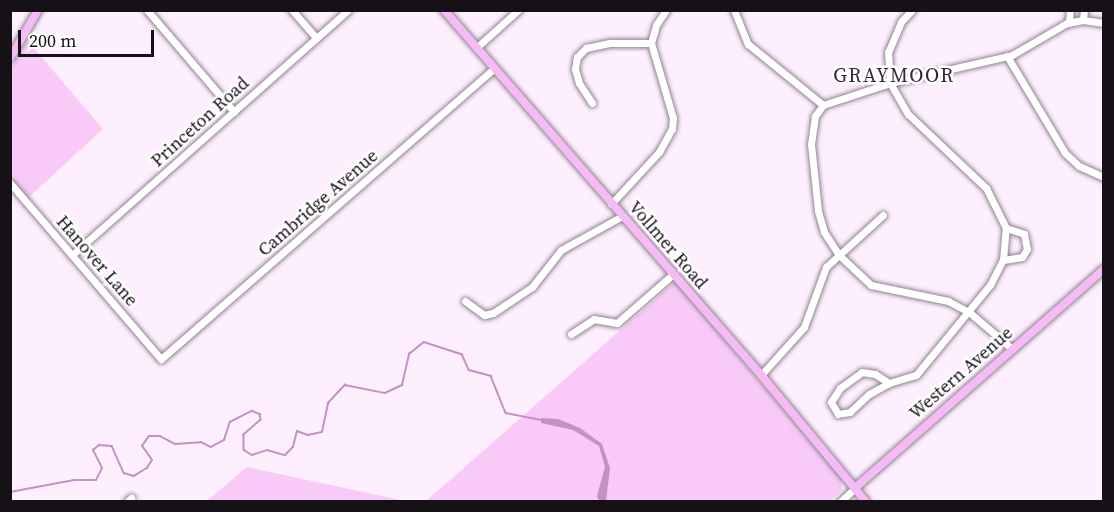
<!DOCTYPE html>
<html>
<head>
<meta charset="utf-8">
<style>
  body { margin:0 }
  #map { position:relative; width:1114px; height:512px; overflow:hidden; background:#feeffe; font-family:"Source Serif 4",serif }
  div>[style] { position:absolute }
  .green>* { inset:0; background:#f9caf8 }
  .water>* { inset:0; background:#c491c4 }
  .stream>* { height:1.5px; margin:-0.75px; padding:0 0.75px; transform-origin:0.75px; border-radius:0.75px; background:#c491c4 }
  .roads { filter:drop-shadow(0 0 2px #918390) drop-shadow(0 0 2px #918390) }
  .minor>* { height:7px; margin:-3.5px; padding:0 3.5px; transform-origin:3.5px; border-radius:3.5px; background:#fff }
  .major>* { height:8px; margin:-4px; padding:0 4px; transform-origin:4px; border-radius:4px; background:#f4bbf4 }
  span { translate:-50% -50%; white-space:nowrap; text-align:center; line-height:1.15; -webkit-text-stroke:5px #fff; paint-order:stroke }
  .street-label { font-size:18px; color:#161116 }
  .neighbourhood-label { font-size:20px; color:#342933; letter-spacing:1.5px }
  .frame { position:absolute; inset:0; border:12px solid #161116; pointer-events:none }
  .scale { position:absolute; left:18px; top:30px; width:136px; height:27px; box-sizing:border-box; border:3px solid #161116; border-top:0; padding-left:8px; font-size:18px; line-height:21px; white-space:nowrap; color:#161116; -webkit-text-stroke:4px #fff; paint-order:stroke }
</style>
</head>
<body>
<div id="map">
  <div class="green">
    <div style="clip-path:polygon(27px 40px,103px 129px,27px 199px,11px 180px,11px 68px)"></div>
    <div style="clip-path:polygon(675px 282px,841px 478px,842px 490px,829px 502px,425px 502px)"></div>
    <div style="clip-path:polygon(247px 467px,405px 501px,207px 501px)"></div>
  </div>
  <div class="water">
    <div style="clip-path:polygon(541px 418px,558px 419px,580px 428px,602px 444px,610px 468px,606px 501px,599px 501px,597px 496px,605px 467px,599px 446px,573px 430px,541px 423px)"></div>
  </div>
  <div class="stream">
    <div style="left:10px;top:492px;width:65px;rotate:-10.6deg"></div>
    <div style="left:74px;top:480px;width:22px"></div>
    <div style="left:96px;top:480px;width:13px;rotate:-63deg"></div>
    <div style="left:102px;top:468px;width:20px;rotate:-117deg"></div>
    <div style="left:93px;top:450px;width:8px;rotate:-40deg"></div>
    <div style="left:99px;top:445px;width:13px;rotate:4deg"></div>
    <div style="left:112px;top:446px;width:30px;rotate:66deg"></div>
    <div style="left:124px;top:473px;width:10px;rotate:17deg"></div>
    <div style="left:134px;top:476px;width:15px;rotate:-32deg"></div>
    <div style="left:147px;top:468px;width:9px;rotate:-58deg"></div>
    <div style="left:152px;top:460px;width:17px;rotate:-126deg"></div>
    <div style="left:142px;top:446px;width:12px;rotate:-55deg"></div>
    <div style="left:149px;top:436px;width:11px"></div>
    <div style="left:160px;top:436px;width:17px;rotate:28deg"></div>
    <div style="left:175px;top:444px;width:26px;rotate:-4deg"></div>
    <div style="left:201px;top:442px;width:11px;rotate:27deg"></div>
    <div style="left:211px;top:447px;width:15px;rotate:-28deg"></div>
    <div style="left:224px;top:440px;width:19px;rotate:-72deg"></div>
    <div style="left:230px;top:422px;width:25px;rotate:-27deg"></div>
    <div style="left:252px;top:411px;width:9px;rotate:21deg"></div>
    <div style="left:260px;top:414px;width:6px;rotate:81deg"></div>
    <div style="left:261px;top:420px;width:23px;rotate:139deg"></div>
    <div style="left:244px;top:435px;width:15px;rotate:90deg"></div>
    <div style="left:244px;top:450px;width:9px;rotate:32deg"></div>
    <div style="left:252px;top:455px;width:16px;rotate:-18deg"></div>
    <div style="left:267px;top:450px;width:19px;rotate:16deg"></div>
    <div style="left:285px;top:455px;width:11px;rotate:-45deg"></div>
    <div style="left:293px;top:447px;width:16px;rotate:-76deg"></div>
    <div style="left:297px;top:431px;width:12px;rotate:20deg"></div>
    <div style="left:308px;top:435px;width:14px;rotate:-12deg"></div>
    <div style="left:322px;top:432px;width:30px;rotate:-78deg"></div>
    <div style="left:328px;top:403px;width:25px;rotate:-47deg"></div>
    <div style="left:345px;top:385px;width:41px;rotate:11.3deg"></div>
    <div style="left:385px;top:393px;width:19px;rotate:-25deg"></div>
    <div style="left:402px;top:385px;width:32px;rotate:-77deg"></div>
    <div style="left:409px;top:354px;width:19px;rotate:-39deg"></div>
    <div style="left:424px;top:342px;width:40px;rotate:18deg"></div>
    <div style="left:462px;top:354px;width:17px;rotate:66deg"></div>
    <div style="left:469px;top:370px;width:23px;rotate:15deg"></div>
    <div style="left:491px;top:376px;width:40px;rotate:68deg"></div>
    <div style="left:506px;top:413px;width:37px;rotate:11deg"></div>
  </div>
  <div class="roads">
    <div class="minor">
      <div style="left:147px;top:10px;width:134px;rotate:49.5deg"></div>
      <div style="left:292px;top:10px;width:37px;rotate:49deg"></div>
      <div style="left:734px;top:10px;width:37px;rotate:68deg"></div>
      <div style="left:748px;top:44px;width:97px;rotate:39.1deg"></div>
      <div style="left:823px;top:105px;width:14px;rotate:126deg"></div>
      <div style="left:815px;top:116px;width:28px;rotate:98deg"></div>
      <div style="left:811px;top:144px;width:67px;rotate:84deg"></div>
      <div style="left:818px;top:211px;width:22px;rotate:74deg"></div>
      <div style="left:824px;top:232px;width:27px;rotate:57deg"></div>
      <div style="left:839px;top:255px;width:44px;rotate:43.2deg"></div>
      <div style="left:871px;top:285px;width:79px;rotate:11.7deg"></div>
      <div style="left:948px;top:301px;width:24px;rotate:28deg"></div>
      <div style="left:969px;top:312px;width:57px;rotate:40.7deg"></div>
      <div style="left:912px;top:10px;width:16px;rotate:133deg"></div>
      <div style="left:901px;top:22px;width:33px;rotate:113deg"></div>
      <div style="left:888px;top:52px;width:31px;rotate:86deg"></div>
      <div style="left:890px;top:83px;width:36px;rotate:60deg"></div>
      <div style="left:908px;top:114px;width:108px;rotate:43.5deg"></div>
      <div style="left:986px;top:188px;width:45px;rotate:63.4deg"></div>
      <div style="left:1006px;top:228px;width:19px;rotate:18deg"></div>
      <div style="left:1024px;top:234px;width:15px;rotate:79deg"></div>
      <div style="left:1027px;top:249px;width:9px;rotate:122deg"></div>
      <div style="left:1022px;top:257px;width:19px;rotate:171deg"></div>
      <div style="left:1084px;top:10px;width:10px;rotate:96deg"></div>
      <div style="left:1083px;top:20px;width:21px;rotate:8deg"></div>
      <div style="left:1069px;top:23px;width:13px;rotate:-86deg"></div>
      <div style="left:476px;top:48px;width:57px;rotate:-42.1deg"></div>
      <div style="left:1007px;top:56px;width:113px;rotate:59.1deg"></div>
      <div style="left:1065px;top:153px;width:19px;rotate:43deg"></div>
      <div style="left:1079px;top:166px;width:27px;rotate:24deg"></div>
      <div style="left:592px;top:103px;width:24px;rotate:-123deg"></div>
      <div style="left:579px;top:83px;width:15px;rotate:-106deg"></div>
      <div style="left:575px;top:69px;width:12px;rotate:-81deg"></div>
      <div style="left:577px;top:57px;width:13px;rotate:-45deg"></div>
      <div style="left:586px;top:48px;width:24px;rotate:-12deg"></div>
      <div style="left:609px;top:43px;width:42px"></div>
      <div style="left:651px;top:43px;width:19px;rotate:-74deg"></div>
      <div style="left:656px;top:25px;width:18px;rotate:-56deg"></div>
      <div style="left:823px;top:105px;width:71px;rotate:-18.2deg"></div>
      <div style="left:890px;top:83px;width:125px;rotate:-12.9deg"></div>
      <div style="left:1012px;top:55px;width:64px;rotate:-30.2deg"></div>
      <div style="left:1067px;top:23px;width:16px;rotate:-11deg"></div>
      <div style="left:10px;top:183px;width:232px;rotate:49.4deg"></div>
      <div style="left:161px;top:359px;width:442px;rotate:-41.1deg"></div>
      <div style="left:611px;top:204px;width:71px;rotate:-47.3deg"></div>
      <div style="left:659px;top:152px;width:26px;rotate:-61deg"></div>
      <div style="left:672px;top:129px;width:11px;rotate:-85deg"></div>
      <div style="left:673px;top:118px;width:78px;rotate:-106.3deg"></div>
      <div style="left:72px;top:255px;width:369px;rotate:-41.6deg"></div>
      <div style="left:465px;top:301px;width:24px;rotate:36deg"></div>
      <div style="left:484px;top:315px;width:9px;rotate:-13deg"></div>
      <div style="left:493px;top:313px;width:47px;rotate:-33.7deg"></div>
      <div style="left:532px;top:287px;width:47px;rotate:-51.9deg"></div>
      <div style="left:561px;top:250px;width:70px;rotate:-29.1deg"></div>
      <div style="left:571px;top:334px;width:27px;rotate:-33deg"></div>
      <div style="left:594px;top:319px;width:23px;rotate:10deg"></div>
      <div style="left:617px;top:323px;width:73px;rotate:-41.1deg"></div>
      <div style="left:761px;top:375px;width:64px;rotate:-48.1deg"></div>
      <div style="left:804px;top:327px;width:64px;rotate:-69.9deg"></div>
      <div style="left:826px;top:267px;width:77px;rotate:-42.4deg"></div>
      <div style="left:889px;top:383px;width:23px;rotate:151deg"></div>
      <div style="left:869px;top:394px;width:26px;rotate:137deg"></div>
      <div style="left:850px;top:412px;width:12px;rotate:171deg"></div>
      <div style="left:838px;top:414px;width:14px;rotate:-120deg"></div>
      <div style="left:831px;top:402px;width:17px;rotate:-57deg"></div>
      <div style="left:840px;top:388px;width:27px;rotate:-36deg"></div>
      <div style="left:862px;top:372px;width:13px;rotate:9deg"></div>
      <div style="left:875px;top:374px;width:17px;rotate:33deg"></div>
      <div style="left:889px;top:383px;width:28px;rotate:-17deg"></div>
      <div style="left:916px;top:375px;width:117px;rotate:-50.6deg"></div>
      <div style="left:990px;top:285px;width:28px;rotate:-63deg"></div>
      <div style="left:1003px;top:260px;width:32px;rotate:-85deg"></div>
      <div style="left:127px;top:502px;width:6px;rotate:-45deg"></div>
      <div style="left:840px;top:502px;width:22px;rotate:-43deg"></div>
    </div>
    <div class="major">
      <div style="left:444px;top:10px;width:483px;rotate:49deg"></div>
      <div style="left:761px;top:375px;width:165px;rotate:50.4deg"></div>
      <div style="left:10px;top:58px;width:56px;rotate:-59.7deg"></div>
      <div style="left:856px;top:487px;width:330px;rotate:-41.3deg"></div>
    </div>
  </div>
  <div class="street-label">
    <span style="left:200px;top:122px;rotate:-42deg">Princeton Road</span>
    <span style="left:318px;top:203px;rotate:-41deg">Cambridge Avenue</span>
    <span style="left:668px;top:245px;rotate:49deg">Vollmer Road</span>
    <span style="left:97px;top:261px;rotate:49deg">Hanover Lane</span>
    <span style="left:961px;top:373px;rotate:-41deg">Western Avenue</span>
  </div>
  <div class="neighbourhood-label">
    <span style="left:894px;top:75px">GRAYMOOR</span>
  </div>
  <div class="frame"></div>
  <div class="scale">200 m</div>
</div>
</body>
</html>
